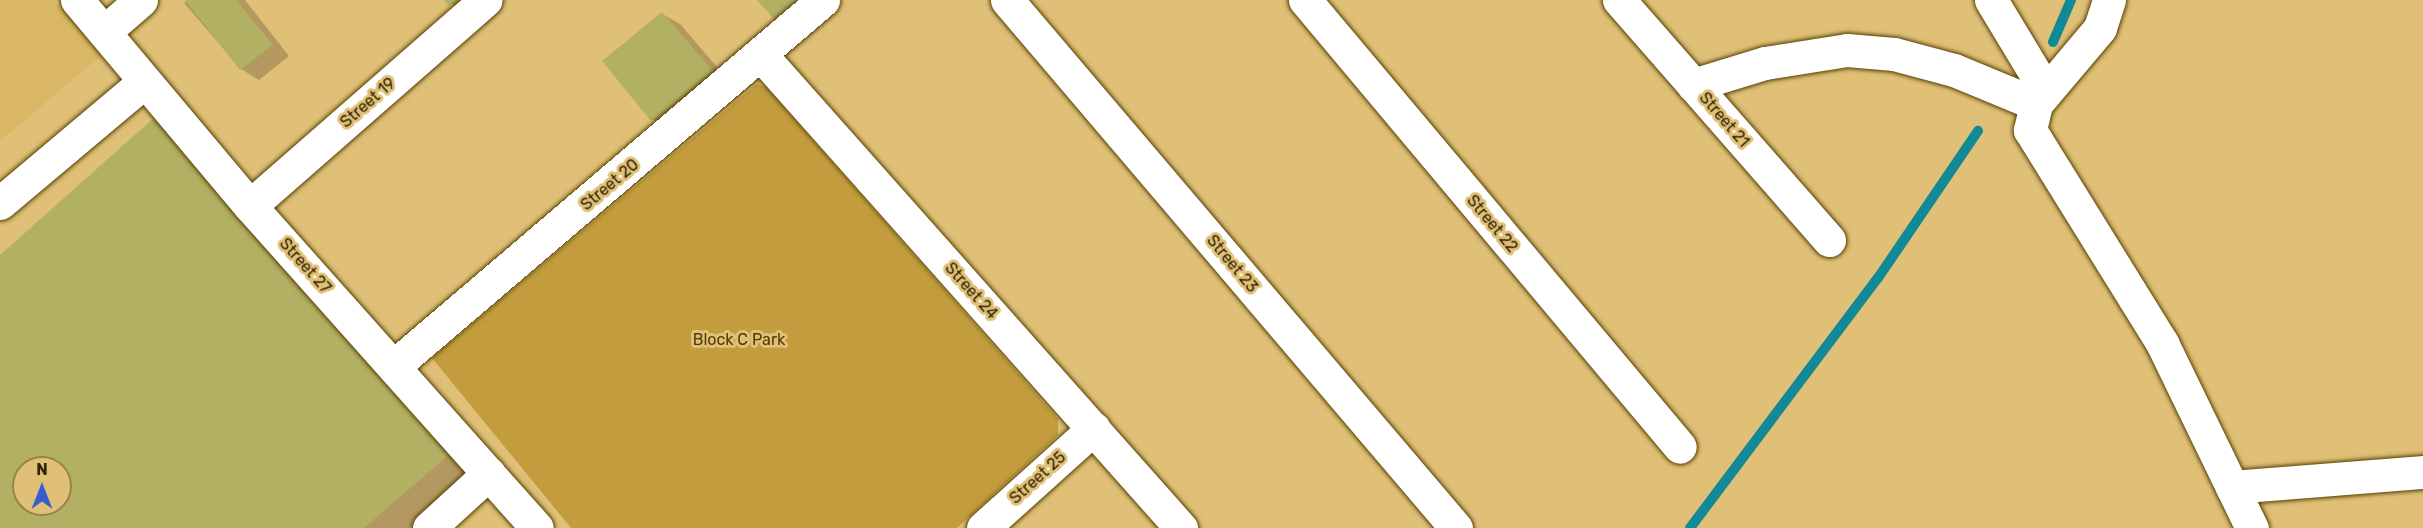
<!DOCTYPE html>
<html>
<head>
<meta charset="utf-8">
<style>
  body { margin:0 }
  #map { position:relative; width:2423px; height:528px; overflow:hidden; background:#e0c077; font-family:Rubik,sans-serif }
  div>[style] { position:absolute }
  .built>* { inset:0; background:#d9b764 }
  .green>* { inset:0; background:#c39d3d }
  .shadow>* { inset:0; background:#0003 }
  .stream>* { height:10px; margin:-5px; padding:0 5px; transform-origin:5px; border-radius:5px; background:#128996 }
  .building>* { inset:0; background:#b2b063 }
  .roads { filter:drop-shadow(0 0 2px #564000) drop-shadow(0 0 2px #564000) }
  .street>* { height:33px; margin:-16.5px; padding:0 16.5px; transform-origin:16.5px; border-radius:16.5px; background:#fff }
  span { translate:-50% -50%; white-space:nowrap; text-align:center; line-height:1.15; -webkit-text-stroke:6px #e0c077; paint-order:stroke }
  .street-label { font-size:16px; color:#312505 }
  .park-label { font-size:16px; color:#503c00 }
  .north { position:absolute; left:12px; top:456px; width:60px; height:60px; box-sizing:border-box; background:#e0c077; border:2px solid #9a8249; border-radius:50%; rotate:0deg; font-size:16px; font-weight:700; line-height:24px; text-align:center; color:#312505 }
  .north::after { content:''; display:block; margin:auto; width:21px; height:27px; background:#395cce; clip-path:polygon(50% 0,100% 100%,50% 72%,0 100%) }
</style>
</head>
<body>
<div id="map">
  <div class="built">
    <div style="clip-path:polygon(0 0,53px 0,103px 54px,0 141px)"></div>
  </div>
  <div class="green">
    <div style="clip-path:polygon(757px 84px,766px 87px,1058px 419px,1058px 435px,957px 528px,571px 528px,432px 358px)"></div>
  </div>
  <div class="shadow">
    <div style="clip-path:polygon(188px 0,245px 0,289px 56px,259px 80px,241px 69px,184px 3px)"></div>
    <div style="clip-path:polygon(446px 0,496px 0,474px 19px)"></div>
    <div style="clip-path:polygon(662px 14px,680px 24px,730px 82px,670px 130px,652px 119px)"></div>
    <div style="clip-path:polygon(evenodd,155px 119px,477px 469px,410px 528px,0 528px,0 257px,155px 119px,24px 468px,60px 468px,60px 504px,24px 504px,24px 468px)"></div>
  </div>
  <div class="stream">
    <div style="left:2053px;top:42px;width:46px;rotate:-66.8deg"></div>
    <div style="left:1690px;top:528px;width:313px;rotate:-53.1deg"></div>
    <div style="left:1878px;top:278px;width:178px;rotate:-55.8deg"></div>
  </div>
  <div class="building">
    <div style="clip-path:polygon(185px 0,236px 0,273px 45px,240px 70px)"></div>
    <div style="clip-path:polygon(444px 0,456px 0,449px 6px)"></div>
    <div style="clip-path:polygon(757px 0,798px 0,775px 20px)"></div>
    <div style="clip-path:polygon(662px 12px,713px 71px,651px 121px,602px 61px)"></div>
    <div style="clip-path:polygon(evenodd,155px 117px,451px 453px,364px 528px,0 528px,0 255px,155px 117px,24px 468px,60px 468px,60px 504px,24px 504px,24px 468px)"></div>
  </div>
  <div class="roads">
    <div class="street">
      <div style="left:77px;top:0;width:269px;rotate:50deg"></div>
      <div style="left:250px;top:206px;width:431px;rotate:48.3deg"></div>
      <div style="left:1007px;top:0;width:693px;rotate:49.62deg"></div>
      <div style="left:1305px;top:0;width:583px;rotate:50.01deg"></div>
      <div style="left:1619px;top:0;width:319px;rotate:48.8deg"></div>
      <div style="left:1991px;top:0;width:106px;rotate:58.9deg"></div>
      <div style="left:2109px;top:0;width:29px;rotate:108deg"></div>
      <div style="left:2100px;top:28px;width:99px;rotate:130.1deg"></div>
      <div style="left:2036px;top:104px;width:27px;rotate:103deg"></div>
      <div style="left:2030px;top:130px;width:251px;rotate:58.2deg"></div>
      <div style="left:2162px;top:343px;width:206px;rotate:64.1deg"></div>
      <div style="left:104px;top:32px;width:49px;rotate:-40.9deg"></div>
      <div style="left:761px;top:55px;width:633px;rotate:48.4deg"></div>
      <div style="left:1693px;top:85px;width:75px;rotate:-17deg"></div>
      <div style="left:1765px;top:63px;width:83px;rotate:-9deg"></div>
      <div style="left:1847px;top:50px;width:47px;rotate:4.9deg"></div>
      <div style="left:1894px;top:54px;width:62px;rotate:14.9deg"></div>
      <div style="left:1954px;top:70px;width:89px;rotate:22.5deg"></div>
      <div style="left:0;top:203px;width:189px;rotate:-40.1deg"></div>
      <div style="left:250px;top:206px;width:313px;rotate:-41.2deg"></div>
      <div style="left:394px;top:366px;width:564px;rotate:-40.47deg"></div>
      <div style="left:2232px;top:487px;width:192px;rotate:-4.5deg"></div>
      <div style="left:429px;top:528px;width:81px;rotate:-42.5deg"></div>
      <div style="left:983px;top:528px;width:149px;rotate:-42deg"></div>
    </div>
  </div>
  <div class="street-label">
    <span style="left:368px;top:103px;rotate:-41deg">Street 19</span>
    <span style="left:1724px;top:120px;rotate:49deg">Street 21</span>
    <span style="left:610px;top:185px;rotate:-40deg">Street 20</span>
    <span style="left:1492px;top:224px;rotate:50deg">Street 22</span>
    <span style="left:1232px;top:264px;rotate:50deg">Street 23</span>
    <span style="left:305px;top:266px;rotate:48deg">Street 27</span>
    <span style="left:971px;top:291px;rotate:48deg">Street 24</span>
    <span style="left:1038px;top:478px;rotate:-42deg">Street 25</span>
  </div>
  <div class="park-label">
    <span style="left:739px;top:340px">Block C Park</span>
  </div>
  <div class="north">N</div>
</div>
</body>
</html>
